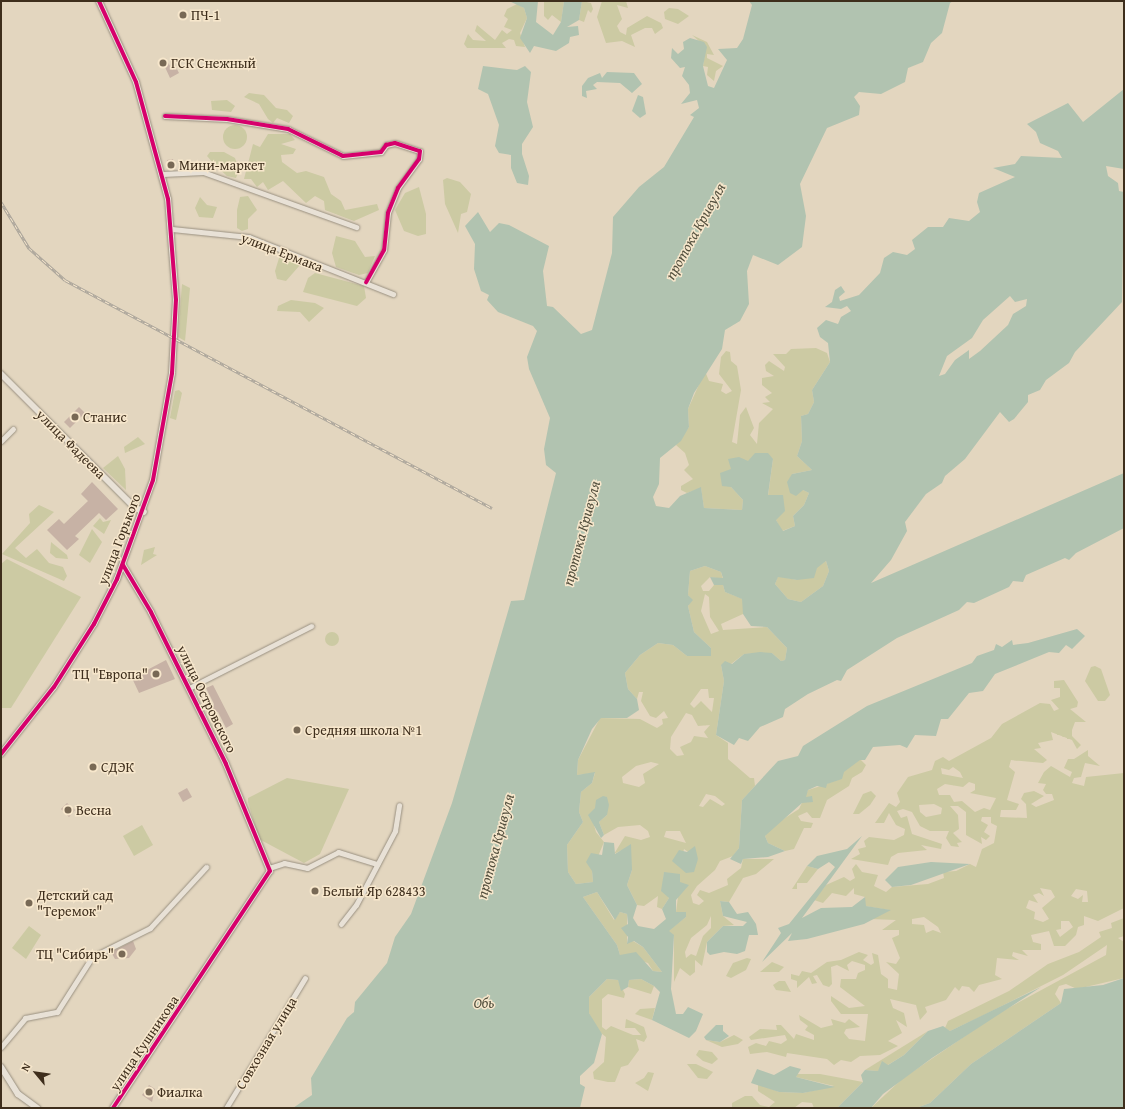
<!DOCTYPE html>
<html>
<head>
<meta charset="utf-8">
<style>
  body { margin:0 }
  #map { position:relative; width:1125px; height:1109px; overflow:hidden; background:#e3d6bf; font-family:"Gentium Book Plus",serif }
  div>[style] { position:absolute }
  .green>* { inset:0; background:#cccaa3 }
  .round { border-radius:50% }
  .water>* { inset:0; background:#b1c3b0 }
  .building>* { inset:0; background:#c7b2a5 }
  .roads { filter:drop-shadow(0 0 1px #999081) drop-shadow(0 0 1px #999081) }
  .minor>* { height:5px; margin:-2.5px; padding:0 2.5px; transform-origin:2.5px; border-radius:2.5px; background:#e8e1d6 }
  .tertiary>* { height:6px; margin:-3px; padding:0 3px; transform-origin:3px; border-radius:3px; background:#e8e1d6 }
  .rail>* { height:3px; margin-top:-1.5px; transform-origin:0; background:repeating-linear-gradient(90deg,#f7e7cc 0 4.5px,#aaa49a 0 9px); box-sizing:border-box; border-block:1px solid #aaa49a }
  .cycleway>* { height:4px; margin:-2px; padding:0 2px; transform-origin:2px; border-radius:2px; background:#d6006c }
  .dots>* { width:11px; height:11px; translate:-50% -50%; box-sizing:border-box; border:2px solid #f7e7cc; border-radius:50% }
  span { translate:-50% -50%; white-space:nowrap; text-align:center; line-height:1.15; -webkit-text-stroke:3px #f7e7cc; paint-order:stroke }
  .poi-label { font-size:14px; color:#3e2e1c }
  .left { translate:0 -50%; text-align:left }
  .right { translate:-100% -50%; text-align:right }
  .street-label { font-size:14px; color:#3e2e1c }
  .water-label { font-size:15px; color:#55513f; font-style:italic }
  .frame { position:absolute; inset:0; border:2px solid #3e2e1c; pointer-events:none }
  .north { position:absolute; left:16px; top:1053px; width:40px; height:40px; -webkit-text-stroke:3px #f7e7cc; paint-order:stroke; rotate:299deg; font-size:11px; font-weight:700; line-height:16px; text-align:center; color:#3e2e1c }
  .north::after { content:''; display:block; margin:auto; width:14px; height:18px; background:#3e2e1c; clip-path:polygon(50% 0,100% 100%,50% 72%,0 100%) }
</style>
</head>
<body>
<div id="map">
  <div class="green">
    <div style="clip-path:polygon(544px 1px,564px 1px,561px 22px,552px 15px,548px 20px,544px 16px)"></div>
    <div style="clip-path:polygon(582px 1px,591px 3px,593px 9px,591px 13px,588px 10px,584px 22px,579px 20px)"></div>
    <div style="clip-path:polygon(602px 1px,626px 1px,628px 8px,617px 5px,622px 19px,617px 26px,620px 32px,626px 35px,627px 28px,647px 16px,661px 23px,663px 28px,655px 34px,652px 28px,645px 28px,631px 35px,635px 47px,622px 41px,606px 43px,597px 17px)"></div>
    <div style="clip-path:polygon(517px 4px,524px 8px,527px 18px,520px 33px,525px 47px,516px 46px,514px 40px,509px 39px,502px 43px,506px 48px,467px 48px,464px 44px,468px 34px,473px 40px,486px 41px,475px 31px,477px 25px,495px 40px,502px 30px,507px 34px,512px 30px,504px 27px,508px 19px,504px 16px,507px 9px)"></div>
    <div style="clip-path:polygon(669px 8px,678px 9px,689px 16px,678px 24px,665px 19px,664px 12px)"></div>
    <div style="clip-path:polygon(692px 35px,707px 42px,714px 55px,707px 54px,707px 58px,723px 66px,716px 71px,714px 81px,707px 75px,708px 67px,703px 66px,706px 47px)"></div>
    <div style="clip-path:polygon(249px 93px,264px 95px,276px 108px,287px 110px,293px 116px,289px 123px,277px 118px,273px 123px,268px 119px,259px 104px,244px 97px)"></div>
    <div style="clip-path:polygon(227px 100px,235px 106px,231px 112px,212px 110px,211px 101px)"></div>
    <div class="round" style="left:223px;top:125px;width:24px;height:24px"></div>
    <div style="clip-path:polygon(268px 134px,290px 134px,295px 140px,281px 144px,296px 149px,293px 154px,281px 155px,282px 162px,297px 173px,306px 171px,324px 177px,331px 194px,341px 201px,345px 210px,377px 204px,379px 210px,354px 221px,325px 210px,324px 201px,315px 196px,306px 203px,283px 181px,268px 190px,263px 182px,257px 187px,251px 179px,244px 179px,253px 144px,260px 147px)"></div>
    <div style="clip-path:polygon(210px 152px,224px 152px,235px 158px,239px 170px,236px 178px,227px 176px,214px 164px,207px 156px)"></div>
    <div style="clip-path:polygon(447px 178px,460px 182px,471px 194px,467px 212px,461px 214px,458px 233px,445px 204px,443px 180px)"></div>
    <div style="clip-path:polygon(419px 187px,426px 214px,426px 234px,418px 236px,404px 231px,395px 210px,405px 193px)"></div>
    <div style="clip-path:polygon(248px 196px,257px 210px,248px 219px,248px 229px,242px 231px,237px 228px,237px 210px,240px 197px)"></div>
    <div style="clip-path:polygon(200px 197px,207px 205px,217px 207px,213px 218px,199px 217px,195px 208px)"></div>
    <div style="clip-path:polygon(336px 236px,355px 241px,365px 257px,375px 256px,368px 273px,359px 275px,336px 267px,332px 253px)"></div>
    <div style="clip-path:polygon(280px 255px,300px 265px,286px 281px,277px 279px,275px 271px)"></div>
    <div style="clip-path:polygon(315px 273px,364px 286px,366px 298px,357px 306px,303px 292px,308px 278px)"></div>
    <div style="clip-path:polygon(182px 284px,190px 288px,185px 341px,178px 337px)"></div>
    <div style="clip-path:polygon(291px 300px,315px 303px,324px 308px,309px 322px,300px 312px,277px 311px,278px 306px)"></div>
    <div style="clip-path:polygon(816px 348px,827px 353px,830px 362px,812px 390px,814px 402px,808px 414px,801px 416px,802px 441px,797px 456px,812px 470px,792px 474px,803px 490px,809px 493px,804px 505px,793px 516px,795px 526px,782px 531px,776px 520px,779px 495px,768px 496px,773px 459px,748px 461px,731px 469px,731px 487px,743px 500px,742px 510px,704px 508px,701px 488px,687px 493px,681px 490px,681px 486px,693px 479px,684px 470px,689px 465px,685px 453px,676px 445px,689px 427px,688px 409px,705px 371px,709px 381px,723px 384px,721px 391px,726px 394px,732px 391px,719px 374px,721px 357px,726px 351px,730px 352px,731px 361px,737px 366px,741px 390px,732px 442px,737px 444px,740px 415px,746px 407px,754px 428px,750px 435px,757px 444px,759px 423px,773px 409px,762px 403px,770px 402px,765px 397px,772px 393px,762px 385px,762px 378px,774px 376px,766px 371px,765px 365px,769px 361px,784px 371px,785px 367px,773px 354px,786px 354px,791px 349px)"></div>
    <div style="clip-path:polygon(179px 390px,182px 393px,176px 420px,170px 418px,175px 391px)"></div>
    <div style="clip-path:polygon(138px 437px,145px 444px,125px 453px,124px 447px)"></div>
    <div style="clip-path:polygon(118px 456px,125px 469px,126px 490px,103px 468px)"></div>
    <div style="clip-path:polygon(39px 505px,54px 512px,15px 548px,26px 558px,37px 549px,49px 563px,63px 567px,67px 576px,64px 581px,2px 554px,30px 523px,29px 514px)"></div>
    <div style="clip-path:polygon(100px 518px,103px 522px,111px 520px,104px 534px,93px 526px)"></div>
    <div style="clip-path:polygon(92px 529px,102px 542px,90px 563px,79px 555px)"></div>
    <div style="clip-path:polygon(51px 542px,67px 555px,68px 559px,56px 558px,50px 553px)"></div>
    <div style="clip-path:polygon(155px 547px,153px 554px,157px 555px,141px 565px,144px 550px)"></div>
    <div style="clip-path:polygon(7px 559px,81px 597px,11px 708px,1px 708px,1px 564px)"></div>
    <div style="clip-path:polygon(826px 561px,829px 571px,823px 586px,801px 602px,788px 599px,775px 584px,778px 576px,797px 580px)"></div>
    <div style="clip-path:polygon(evenodd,705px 566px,721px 572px,723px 579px,710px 577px,701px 586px,703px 591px,709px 591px,714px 585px,723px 585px,725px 592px,743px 599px,743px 614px,721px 624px,723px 630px,767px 627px,787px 648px,785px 660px,781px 661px,772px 653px,744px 654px,731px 664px,721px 665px,724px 681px,716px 735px,728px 743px,728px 759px,750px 778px,754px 778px,755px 786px,742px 800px,739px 848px,733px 856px,720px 861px,715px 870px,697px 886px,691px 895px,693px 903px,699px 905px,704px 901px,697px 895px,700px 890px,709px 893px,728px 885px,727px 879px,741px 868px,743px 859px,774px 859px,756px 874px,743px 878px,729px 902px,720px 901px,723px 916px,734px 925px,723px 926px,707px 942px,702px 966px,695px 960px,695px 972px,690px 976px,680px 968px,674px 982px,674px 936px,668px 931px,686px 917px,686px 912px,676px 912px,680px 882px,664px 872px,663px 888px,669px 898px,662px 909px,657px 907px,658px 896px,644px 906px,637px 905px,627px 885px,632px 870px,622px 850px,614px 854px,625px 836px,641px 840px,650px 837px,648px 831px,640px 825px,618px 827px,604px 835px,599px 822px,607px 815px,595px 808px,592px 818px,596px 832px,604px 842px,592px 871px,593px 882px,576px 884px,568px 872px,567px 845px,583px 822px,579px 812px,581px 792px,592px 783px,595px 773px,577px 775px,578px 760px,600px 718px,640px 719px,657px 728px,663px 724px,662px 719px,668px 718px,664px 711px,656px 718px,650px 716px,641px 701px,643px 692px,639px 692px,637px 699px,628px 689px,625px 673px,640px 655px,658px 643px,673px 645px,687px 656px,711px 648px,694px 632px,688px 606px,692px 600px,688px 595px,690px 571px,705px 566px,705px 594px,709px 597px,710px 617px,719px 631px,711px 634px,701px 611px,705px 594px,705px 566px,701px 689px,708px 689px,709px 698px,714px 698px,712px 712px,701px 701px,694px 708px,690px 704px,701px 689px,705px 566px,686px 713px,692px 715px,698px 726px,710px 725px,704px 732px,708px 738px,694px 736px,691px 742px,680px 747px,684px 755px,677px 756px,670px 749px,671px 737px,686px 713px,705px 566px,651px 762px,659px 764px,643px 774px,645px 783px,639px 787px,623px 783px,622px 777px,636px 766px,651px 762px,705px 566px,706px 794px,715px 796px,725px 804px,722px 806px,710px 799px,703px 807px,699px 806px,706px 794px,705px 566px,666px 831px,680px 831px,686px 843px,664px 837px,666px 831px,705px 566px,684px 849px,698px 859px,686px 872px,680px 867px,684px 849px,705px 566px,711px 916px,711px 928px,703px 936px,696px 956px,691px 954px,686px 958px,685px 952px,691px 938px,707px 925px,711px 916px)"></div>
    <div class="round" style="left:325px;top:632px;width:14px;height:14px"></div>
    <div style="clip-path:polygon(1095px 666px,1101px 669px,1110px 695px,1105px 701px,1098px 701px,1085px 681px,1091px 667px)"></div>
    <div style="clip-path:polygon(evenodd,1064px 680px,1078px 702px,1077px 707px,1070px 709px,1086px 722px,1075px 722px,1072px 730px,1072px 736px,1081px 745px,1077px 749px,1072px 740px,1051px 732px,1053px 740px,1038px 743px,1041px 748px,1034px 749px,1047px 760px,1043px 763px,1011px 760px,1009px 767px,1015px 772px,1007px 800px,1019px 804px,1016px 810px,1001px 810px,1000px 817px,1027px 818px,1026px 804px,1021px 799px,1024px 793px,1034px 791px,1044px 796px,1031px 804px,1036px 807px,1054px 800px,1052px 794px,1046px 794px,1043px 790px,1046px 784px,1038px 783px,1044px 772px,1051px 766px,1070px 777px,1072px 772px,1064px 768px,1068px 759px,1074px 759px,1088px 750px,1088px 756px,1100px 766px,1085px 763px,1081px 777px,1074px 778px,1072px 783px,1084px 786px,1086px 777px,1124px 773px,1124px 908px,1098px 921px,1084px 916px,1084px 925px,1078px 927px,1076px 935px,1065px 946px,1054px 946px,1049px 931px,1031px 935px,1033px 942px,1041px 944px,1041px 950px,1022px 950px,1028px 956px,1013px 952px,1012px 956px,1019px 960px,997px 958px,995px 975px,1002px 979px,979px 985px,974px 992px,969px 987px,962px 986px,959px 991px,955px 987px,946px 1000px,925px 1007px,927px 1012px,920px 1020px,916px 1005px,890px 999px,893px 1008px,904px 1013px,907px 1027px,896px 1020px,902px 1033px,888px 1041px,898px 1046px,880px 1055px,860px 1056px,851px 1062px,841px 1060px,834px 1065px,827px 1059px,787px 1053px,786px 1057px,767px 1052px,750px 1054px,748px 1047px,756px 1043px,766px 1046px,769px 1041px,781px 1044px,787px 1040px,785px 1035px,751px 1040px,749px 1037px,760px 1029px,777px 1030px,776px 1025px,781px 1025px,794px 1039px,796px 1034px,814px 1040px,814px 1035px,805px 1030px,808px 1026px,800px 1020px,799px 1015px,821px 1028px,833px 1025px,831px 1019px,845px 1023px,849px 1019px,860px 1027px,846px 1029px,844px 1033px,849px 1039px,865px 1041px,868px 1014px,841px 1014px,831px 1001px,831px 996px,849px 1008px,865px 1006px,840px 987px,841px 979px,856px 979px,858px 973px,865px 970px,865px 965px,852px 961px,847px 965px,849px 971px,837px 965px,831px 967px,832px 984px,829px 987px,823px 985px,817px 975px,813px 976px,817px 983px,812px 984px,809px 977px,797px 988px,797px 981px,791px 979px,791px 974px,799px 976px,802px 971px,811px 973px,827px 962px,841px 960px,859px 952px,868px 955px,863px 960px,871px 965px,874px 963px,872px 953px,878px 955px,881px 974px,888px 979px,888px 988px,897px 990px,899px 974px,886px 962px,896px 964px,900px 958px,892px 938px,899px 935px,899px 930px,882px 930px,896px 920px,870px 919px,889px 910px,865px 906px,865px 897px,854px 894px,854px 888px,846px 896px,832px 893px,823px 903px,814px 900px,826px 885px,844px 877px,850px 881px,855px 878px,852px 869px,856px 864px,862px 872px,878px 875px,874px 886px,886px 892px,892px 887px,928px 884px,944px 878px,943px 872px,956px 871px,970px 864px,976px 867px,982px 849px,994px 843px,997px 826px,991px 823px,991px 817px,982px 817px,981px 821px,988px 825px,984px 832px,990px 836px,986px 840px,981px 837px,982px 844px,966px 835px,966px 812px,958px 806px,950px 806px,958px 815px,959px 829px,953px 833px,962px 842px,957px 843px,959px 847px,951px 846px,946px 838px,949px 831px,930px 831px,920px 826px,912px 812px,903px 809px,897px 811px,901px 818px,907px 816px,912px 834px,942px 844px,941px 849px,921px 845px,927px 850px,898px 853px,891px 857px,888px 865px,851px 859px,860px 854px,858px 849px,866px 847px,864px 841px,869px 837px,894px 840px,904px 835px,905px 829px,896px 825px,889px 813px,884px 823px,875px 823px,889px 803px,896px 807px,900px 802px,897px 793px,908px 777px,932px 770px,935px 761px,943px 757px,949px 761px,991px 738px,1002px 724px,1040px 703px,1050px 704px,1054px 711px,1059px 709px,1051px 700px,1060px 697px,1060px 688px,1054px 688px,1054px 681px,1064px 680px,953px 767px,960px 772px,963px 778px,942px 774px,941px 768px,949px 770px,953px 767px,1064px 680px,969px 782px,975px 784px,975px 790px,970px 793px,996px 798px,990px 810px,984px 808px,975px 812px,962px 801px,954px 802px,950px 795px,939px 795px,937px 789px,945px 784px,963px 787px,969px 782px,1064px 680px,934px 804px,942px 808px,941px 814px,926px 817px,920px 812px,919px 805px,934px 804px,1064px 680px,1040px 888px,1051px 890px,1055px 897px,1042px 908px,1049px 919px,1043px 922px,1034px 919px,1035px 912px,1026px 908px,1029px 900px,1038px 903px,1033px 895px,1039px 893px,1044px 896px,1040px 888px,1064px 680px,1076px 889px,1087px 891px,1088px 902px,1082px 902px,1083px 895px,1078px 899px,1071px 896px,1076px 889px,1064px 680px,924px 917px,938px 927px,941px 933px,933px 930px,926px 933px,924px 925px,912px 924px,912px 919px,924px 917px,1064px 680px,1061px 921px,1069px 921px,1073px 927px,1060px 937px,1056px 930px,1061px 929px,1061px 921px)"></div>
    <div style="clip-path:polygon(860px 759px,866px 765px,862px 772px,852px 778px,849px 786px,827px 800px,820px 818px,812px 818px,807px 812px,798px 816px,801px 821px,813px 823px,811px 828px,804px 828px,794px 849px,785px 851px,768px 843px,765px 836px,771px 827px,799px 809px,808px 790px,827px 784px)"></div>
    <div style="clip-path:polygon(287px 778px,349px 789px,320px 854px,304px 863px,259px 839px,248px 802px,248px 798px)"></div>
    <div style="clip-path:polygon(871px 791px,876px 796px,870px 805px,859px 814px,853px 814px,863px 794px)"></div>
    <div style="clip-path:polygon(142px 825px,153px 845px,134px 856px,123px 836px)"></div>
    <div style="clip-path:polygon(807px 866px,818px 869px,807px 883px,797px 883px,797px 889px,792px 889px)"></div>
    <div style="clip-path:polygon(597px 892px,614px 920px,620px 912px,627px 914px,627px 943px,633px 941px,643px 947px,662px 972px,653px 971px,648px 963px,620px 955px,617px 945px,583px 897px)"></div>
    <div style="clip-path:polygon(1124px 918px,1124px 936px,1118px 938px,1124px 942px,1124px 978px,1077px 989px,1066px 984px,1059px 986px,1055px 994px,1061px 1003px,971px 1064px,930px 1103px,916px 1108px,871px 1108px,902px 1079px,999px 1013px,1106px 955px,1107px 945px,1063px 975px,986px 1014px,950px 1031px,945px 1028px,948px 1021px,1009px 991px,1048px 964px,1079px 952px,1101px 937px,1099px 932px,1112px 928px,1111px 923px)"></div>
    <div style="clip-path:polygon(29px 926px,41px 935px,26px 959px,12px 948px)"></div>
    <div style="clip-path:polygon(747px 958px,751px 959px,746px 970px,731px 978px,726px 976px,733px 963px)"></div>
    <div style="clip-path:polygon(772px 962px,784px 967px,779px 972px,760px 972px)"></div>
    <div style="clip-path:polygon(607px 979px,618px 980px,625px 994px,624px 998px,608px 994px,602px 999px,602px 1027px,606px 1030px,611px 1026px,633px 1035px,641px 1035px,635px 1028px,625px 1028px,626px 1019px,644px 1027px,647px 1037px,644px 1042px,636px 1039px,639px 1050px,628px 1065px,621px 1067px,615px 1082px,608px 1082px,594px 1079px,593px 1072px,604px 1062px,606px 1037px,597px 1030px,589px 1013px,589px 997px)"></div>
    <div style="clip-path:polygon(641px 979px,654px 986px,651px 994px,628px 987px,629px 980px)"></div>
    <div style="clip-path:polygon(779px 981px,785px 981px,791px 992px,776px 990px,773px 985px)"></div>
    <div style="clip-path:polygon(655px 1008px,652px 1020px,635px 1014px,640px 1009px)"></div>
    <div style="clip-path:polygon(928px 1031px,904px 1055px,878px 1071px,865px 1070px)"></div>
    <div style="clip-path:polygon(734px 1035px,743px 1040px,738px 1044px,722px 1047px,706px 1040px,720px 1042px)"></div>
    <div style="clip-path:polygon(699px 1050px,712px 1052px,718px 1059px,712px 1064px,703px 1061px,696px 1055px)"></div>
    <div style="clip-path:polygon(687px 1064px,696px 1064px,713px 1072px,707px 1079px,698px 1078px)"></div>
    <div style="clip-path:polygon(648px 1072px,654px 1073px,648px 1091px,635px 1083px,644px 1078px)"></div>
    <div style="clip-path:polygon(797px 1074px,820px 1074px,863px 1082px,837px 1108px,814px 1108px,812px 1103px,802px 1102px,794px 1108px,732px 1108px,732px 1103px,745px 1096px,752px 1096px,760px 1105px,769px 1107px,775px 1102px,758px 1091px,758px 1084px,779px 1092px,803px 1093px,834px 1086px,796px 1077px)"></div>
  </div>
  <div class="water">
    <div style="clip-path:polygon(509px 1px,538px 1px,536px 22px,553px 35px,561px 22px,564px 1px,582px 1px,579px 20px,567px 27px,578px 26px,579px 35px,570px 37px,569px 43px,556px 51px,534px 46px,530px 53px,520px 38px,527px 18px,524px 8px)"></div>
    <div style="clip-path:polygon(evenodd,749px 1px,953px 1px,950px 3px,942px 33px,931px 43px,923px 62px,908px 68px,905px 82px,881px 94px,859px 92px,854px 97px,860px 106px,859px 115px,827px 128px,800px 184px,806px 216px,802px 247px,778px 265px,753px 255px,747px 271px,749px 304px,740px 321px,725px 330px,722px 349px,694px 393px,688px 409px,689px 427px,681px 441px,660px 458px,659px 484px,653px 497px,656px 506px,669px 508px,680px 496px,701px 487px,704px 508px,742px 510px,743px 500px,731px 487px,722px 486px,720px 473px,731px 469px,728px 459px,739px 457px,748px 461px,755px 453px,768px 453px,773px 459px,768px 495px,783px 495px,785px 511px,776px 520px,783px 531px,795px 526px,793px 516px,804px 505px,809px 493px,803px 490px,796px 496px,790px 493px,787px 482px,792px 474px,812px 470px,797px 456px,802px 441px,801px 416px,808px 414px,814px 402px,812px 390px,830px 362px,828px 343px,820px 337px,817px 328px,826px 320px,838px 324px,841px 317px,851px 311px,847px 306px,841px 309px,825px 307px,832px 302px,835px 290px,841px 286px,845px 292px,839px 297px,840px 301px,859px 295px,880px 273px,884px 258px,893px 252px,907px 255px,915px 249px,912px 240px,928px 227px,943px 227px,949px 218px,969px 221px,980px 212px,977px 202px,979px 193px,1015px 177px,993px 168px,1015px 164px,1021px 156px,1062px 158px,1058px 151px,1040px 143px,1036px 132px,1027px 124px,1068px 103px,1083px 122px,1124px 89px,1124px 169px,1106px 166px,1108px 176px,1118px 183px,1119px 191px,1124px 192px,1122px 302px,1075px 352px,1069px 363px,1046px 380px,1040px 390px,1028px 395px,1028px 402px,1014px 419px,1009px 422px,1000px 412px,965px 459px,945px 476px,942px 483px,926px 494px,905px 522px,907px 531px,891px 560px,871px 583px,1124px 473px,1124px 528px,1076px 553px,1069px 560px,1065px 558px,1026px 575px,1023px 582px,1013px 581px,1009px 587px,974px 603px,967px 602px,959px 610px,897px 638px,847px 670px,841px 681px,837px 680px,808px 694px,785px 709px,783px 717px,760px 727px,748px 741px,739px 738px,734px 745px,716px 735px,724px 681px,721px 665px,725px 661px,732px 664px,744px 654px,760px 652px,772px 653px,781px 661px,785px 660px,787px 648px,767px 627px,751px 626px,743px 614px,742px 599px,725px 592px,723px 585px,714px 585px,710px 577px,723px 578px,721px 572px,705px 566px,690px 571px,688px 595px,693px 600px,688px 606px,694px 632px,711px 648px,711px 656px,687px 656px,673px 645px,658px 643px,640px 655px,625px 673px,628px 689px,637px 699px,639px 710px,627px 718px,601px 718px,592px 729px,578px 760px,577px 775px,595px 772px,592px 783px,581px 792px,579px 812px,583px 822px,567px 845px,568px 872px,576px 884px,593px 882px,592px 871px,586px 862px,591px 853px,602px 855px,604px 842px,614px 843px,615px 854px,631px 844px,632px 870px,627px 885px,637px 905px,633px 918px,638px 926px,654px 929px,666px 919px,662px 909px,669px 898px,661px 891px,664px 872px,680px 874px,680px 882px,689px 885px,676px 900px,676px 912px,686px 912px,686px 917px,669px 931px,674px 935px,671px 989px,676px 1014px,683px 1014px,688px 1007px,703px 1014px,696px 1031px,689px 1038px,652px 1020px,660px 992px,654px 986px,641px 979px,629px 980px,628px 987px,621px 991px,618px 980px,607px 979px,589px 997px,589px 1013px,602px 1034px,594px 1063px,580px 1076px,580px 1084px,585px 1087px,580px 1108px,293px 1108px,312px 1095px,311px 1078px,347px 1018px,354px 1012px,355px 1002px,387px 963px,395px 937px,411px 914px,452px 803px,511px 601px,524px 600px,556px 473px,546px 465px,544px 449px,550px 418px,529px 369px,527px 357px,537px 331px,533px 326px,498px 312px,487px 300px,489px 295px,481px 291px,474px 269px,475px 244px,465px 226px,478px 212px,490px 232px,499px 223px,509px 225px,549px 246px,543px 271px,547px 306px,553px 307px,581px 334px,592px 330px,612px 253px,613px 217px,639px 187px,664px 167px,694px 117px,690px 115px,699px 108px,697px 100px,681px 104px,690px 93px,689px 85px,682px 76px,685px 67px,680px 68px,671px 58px,672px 48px,678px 54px,684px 49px,683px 42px,690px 38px,704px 42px,707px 47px,703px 66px,708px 86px,714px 88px,727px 60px,718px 49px,737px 48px,743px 39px,752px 5px,749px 1px,1010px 296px,1015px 302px,1027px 299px,1026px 306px,1013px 314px,1008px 325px,980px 351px,969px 359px,969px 350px,955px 360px,945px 374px,939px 376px,947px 356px,972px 338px,983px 320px,1010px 296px,749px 1px,826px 561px,829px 571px,823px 586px,801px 602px,788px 599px,775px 584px,778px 577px,797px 580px,814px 578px,817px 568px,826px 561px,749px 1px,597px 892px,615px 920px,620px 912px,627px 914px,628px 924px,621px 928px,628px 937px,627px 944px,634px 941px,643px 947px,662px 972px,653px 971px,636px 952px,620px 955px,617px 945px,583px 897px,597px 892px)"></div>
    <div style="clip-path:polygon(483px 66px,517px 70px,525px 66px,531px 72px,527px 102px,533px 127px,522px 144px,522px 154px,529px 176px,528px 185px,517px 183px,511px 168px,511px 155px,499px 153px,495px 146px,499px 125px,488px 94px,478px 89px)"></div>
    <div style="clip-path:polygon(607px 72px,634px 73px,642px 84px,632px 93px,620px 83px,597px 82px,593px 85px,597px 89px,586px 91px,587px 98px,582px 96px,582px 86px,588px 78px,600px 73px,602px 78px)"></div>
    <div style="clip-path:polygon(638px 95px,643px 97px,646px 114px,640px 118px,632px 111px)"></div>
    <div style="clip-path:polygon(1077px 629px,1085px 636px,1072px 649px,1066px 645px,1059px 653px,1049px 652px,995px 674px,983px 691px,969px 693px,948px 719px,941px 719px,936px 736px,915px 735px,907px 748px,900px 745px,873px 747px,865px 760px,860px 760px,844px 772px,842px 779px,827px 784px,826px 788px,817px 786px,808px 790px,806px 797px,812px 796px,813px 802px,802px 803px,765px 836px,768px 843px,785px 851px,768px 857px,743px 859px,741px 864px,730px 859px,739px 848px,742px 800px,778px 761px,798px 756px,803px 746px,867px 706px,972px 663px,977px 656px,994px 650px,996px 644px,1002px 647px,1012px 640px,1013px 645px,1028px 643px)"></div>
    <div style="clip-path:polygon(603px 796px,607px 797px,609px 805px,607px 815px,599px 822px,604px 835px,601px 838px,588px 815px,595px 808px,596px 800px)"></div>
    <div style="clip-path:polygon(862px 836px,802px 918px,821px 908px,852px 907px,865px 897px,866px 906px,891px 910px,864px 924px,807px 939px,788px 941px,792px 933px,762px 962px,781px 933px,778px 928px,789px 924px,835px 867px,829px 862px,818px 869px,807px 866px,817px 856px,847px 849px)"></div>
    <div style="clip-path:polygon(695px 846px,698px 859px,694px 872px,686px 873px,672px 861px,679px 850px,687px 852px)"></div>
    <div style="clip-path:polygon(931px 862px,970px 864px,911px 885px,892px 887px,885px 880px,898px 867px)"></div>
    <div style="clip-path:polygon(720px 901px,729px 902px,737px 914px,748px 912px,756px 924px,758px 935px,749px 935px,745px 951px,737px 954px,724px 952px,710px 955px,707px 952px,707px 942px,723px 926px,743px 926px,747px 922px,723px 916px)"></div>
    <div style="clip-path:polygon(1124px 978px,1124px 1108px,916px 1108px,930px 1103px,971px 1064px,1061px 1003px,1064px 989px,1103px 985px)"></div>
    <div style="clip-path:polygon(1041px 987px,932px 1058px,883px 1094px,871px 1108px,837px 1108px,863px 1082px,861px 1075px,865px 1070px,878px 1071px,882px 1061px,888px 1065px,904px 1055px,928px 1031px,943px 1026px,950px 1031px)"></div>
    <div style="clip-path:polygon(716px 1025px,723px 1025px,723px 1031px,729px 1036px,720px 1042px,706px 1040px,704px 1037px)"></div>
    <div style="clip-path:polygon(790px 1066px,801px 1069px,796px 1077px,835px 1087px,803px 1093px,779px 1092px,751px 1083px,757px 1069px,774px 1075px)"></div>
  </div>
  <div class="building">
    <div style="clip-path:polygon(166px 58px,172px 70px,176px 67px,179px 73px,170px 78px,164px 65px,160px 67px,158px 63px)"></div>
    <div style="clip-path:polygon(173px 159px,175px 169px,168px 170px,167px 160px)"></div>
    <div style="clip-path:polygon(79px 407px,85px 413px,70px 428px,64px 422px)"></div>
    <div style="clip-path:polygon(92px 482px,118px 509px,106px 520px,99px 513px,75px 536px,79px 539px,67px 550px,47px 530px,59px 519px,64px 524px,88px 501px,81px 494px)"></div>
    <div style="clip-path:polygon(166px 660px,175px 679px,139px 693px,132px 678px)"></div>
    <div style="clip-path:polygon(213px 685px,233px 724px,226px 728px,218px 712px,212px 710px,214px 704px,206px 688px)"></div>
    <div style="clip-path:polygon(187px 788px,192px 797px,183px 802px,178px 793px)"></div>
    <div style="clip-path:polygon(67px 803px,75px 810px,69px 817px,61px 809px)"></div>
    <div style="clip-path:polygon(133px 941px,136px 949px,129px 958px,115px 959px,111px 952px)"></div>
    <div style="clip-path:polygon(149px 1085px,155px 1089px,152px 1102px,142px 1095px)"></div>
  </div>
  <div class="roads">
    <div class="minor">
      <div style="left:165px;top:116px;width:62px;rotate:2.8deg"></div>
      <div style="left:227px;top:119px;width:62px;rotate:9.3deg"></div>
      <div style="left:288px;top:129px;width:61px;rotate:26.1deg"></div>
      <div style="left:343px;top:156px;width:38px;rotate:-6deg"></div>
      <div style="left:381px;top:152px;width:9px;rotate:-54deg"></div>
      <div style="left:386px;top:145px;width:9px;rotate:-13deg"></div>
      <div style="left:395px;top:143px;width:26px;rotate:18deg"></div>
      <div style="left:420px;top:151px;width:8px;rotate:97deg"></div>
      <div style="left:419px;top:159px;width:36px;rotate:126deg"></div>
      <div style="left:398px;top:188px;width:27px;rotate:112deg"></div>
      <div style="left:388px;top:213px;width:37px;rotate:96deg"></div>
      <div style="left:384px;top:250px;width:37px;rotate:119deg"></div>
      <div style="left:163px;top:174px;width:40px;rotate:-2.9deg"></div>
      <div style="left:203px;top:172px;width:163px;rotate:19.8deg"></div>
      <div style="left:172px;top:229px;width:77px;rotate:5.9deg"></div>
      <div style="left:249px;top:237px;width:155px;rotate:21.6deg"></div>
      <div style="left:1px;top:441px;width:17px;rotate:-45deg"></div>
      <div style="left:189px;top:688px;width:137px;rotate:-26.9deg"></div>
      <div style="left:269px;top:868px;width:16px;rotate:-18deg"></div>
      <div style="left:284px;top:863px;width:24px;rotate:12deg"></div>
      <div style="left:307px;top:868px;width:35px;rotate:-27deg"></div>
      <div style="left:338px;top:852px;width:41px;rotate:17.1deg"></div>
      <div style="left:341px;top:924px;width:24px;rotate:-52deg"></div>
      <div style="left:356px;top:905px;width:84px;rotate:-62.2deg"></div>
      <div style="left:395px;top:831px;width:26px;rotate:-81deg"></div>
      <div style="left:1px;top:1047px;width:38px;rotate:-50deg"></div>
      <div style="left:25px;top:1018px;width:33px;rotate:-11deg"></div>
      <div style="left:57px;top:1012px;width:65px;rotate:-57.5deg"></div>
      <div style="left:92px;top:957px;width:65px;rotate:-26.6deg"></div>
      <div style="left:150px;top:928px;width:83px;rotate:-47.4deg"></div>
      <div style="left:226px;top:1108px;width:152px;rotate:-58.7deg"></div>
    </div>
    <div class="tertiary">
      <div style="left:1px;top:374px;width:188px;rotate:45deg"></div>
      <div style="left:134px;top:507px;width:11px;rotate:27deg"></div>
      <div style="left:1px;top:754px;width:85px;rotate:-51.7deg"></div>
      <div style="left:54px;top:687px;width:75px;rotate:-57.6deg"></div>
      <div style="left:94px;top:624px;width:51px;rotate:-62.9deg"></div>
      <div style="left:117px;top:579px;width:105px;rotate:-70deg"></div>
      <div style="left:153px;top:480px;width:109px;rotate:-79.9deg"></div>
      <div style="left:172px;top:373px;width:73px;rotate:-86.9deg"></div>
      <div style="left:176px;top:300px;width:101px;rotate:-94.5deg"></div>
      <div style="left:168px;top:199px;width:121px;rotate:-105.3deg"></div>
      <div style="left:136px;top:82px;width:89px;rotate:-114.6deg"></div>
      <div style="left:1px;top:1067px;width:32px;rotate:58deg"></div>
      <div style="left:18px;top:1094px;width:24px;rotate:36deg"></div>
      <div style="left:113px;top:1108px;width:284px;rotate:-56.5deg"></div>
      <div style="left:270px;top:871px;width:116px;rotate:-112.4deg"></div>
      <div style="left:226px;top:764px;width:169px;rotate:-116.3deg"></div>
      <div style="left:151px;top:612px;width:55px;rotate:-120.8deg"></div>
    </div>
  </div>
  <div class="rail">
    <div style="left:1px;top:202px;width:54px;rotate:58.7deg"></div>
    <div style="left:29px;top:248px;width:48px;rotate:41.6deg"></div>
    <div style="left:65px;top:280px;width:484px;rotate:28.1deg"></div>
  </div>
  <div class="cycleway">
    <div style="left:165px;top:116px;width:62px;rotate:2.8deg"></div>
    <div style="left:227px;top:119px;width:62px;rotate:9.3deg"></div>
    <div style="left:288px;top:129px;width:61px;rotate:26.1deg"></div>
    <div style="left:343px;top:156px;width:38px;rotate:-6deg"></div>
    <div style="left:381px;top:152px;width:9px;rotate:-54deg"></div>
    <div style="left:386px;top:145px;width:9px;rotate:-13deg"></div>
    <div style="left:395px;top:143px;width:26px;rotate:18deg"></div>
    <div style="left:420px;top:151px;width:8px;rotate:97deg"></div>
    <div style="left:419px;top:159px;width:36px;rotate:126deg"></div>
    <div style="left:398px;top:188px;width:27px;rotate:112deg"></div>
    <div style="left:388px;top:213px;width:37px;rotate:96deg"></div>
    <div style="left:384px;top:250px;width:37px;rotate:119deg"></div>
    <div style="left:1px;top:754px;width:85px;rotate:-51.7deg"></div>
    <div style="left:54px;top:687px;width:75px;rotate:-57.6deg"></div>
    <div style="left:94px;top:624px;width:51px;rotate:-62.9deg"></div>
    <div style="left:117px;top:579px;width:105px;rotate:-70deg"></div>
    <div style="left:153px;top:480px;width:109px;rotate:-79.9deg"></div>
    <div style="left:172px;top:373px;width:73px;rotate:-86.9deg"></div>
    <div style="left:176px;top:300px;width:101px;rotate:-94.5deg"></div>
    <div style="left:168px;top:199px;width:121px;rotate:-105.3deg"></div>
    <div style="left:136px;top:82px;width:89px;rotate:-114.6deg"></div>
    <div style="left:113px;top:1108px;width:284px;rotate:-56.5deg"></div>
    <div style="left:270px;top:871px;width:116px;rotate:-112.4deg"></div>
    <div style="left:226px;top:764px;width:169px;rotate:-116.3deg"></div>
    <div style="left:151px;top:612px;width:55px;rotate:-120.8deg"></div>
  </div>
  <div class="dots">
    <div style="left:183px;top:15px;background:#786955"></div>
    <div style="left:163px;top:63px;background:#786955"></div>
    <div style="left:171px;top:165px;background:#786955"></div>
    <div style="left:75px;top:417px;background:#786955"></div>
    <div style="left:156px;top:674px;background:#786955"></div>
    <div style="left:297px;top:730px;background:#786955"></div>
    <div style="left:93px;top:767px;background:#786955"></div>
    <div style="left:68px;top:810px;background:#786955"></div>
    <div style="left:315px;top:891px;background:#786955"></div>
    <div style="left:29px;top:903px;background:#786955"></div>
    <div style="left:122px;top:954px;background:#786955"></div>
    <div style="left:149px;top:1092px;background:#786955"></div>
  </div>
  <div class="poi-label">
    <span class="left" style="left:191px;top:15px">ПЧ-1</span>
    <span class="left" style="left:171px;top:63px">ГСК Снежный</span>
    <span class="left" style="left:179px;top:165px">Мини-маркет</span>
    <span class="left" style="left:83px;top:417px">Станис</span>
    <span class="right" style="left:148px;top:674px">ТЦ "Европа"</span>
    <span class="left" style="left:305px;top:730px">Средняя школа №1</span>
    <span class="left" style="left:101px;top:767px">СДЭК</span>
    <span class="left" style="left:76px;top:810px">Весна</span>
    <span class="left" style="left:323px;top:891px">Белый Яр 628433</span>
    <span class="left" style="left:37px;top:903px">Детский сад<br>"Теремок"</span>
    <span class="right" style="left:114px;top:954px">ТЦ "Сибирь"</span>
    <span class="left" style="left:157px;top:1092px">Фиалка</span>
  </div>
  <div class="street-label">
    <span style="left:282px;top:252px;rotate:21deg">улица Ермака</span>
    <span style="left:71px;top:444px;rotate:45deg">улица Фадеева</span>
    <span style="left:119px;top:539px;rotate:-69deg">улица Горького</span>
    <span style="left:207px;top:699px;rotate:64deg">улица Островского</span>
    <span style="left:144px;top:1043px;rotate:-56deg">улица Кушникова</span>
    <span style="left:266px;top:1043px;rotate:-59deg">Совхозная улица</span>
  </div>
  <div class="water-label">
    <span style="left:695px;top:231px;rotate:-61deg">протока Кривуля</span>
    <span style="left:581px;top:533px;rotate:-75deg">протока Кривуля</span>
    <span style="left:495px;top:846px;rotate:-75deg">протока Кривуля</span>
    <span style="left:484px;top:1003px">Обь</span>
  </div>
  <div class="frame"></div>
  <div class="north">N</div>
</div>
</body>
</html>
